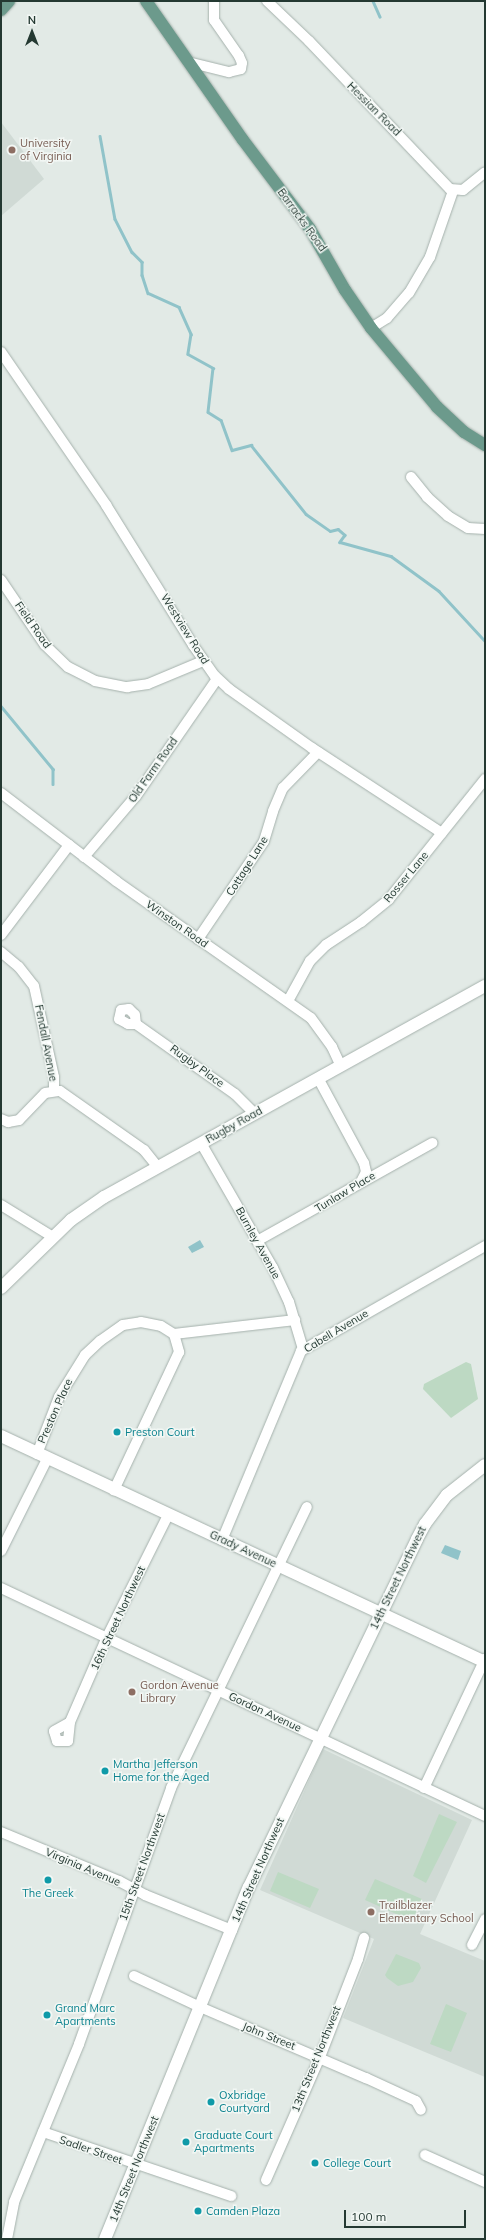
<!DOCTYPE html>
<html>
<head>
<meta charset="utf-8">
<style>
  body { margin:0 }
  #map { position:relative; width:486px; height:2240px; overflow:hidden; background:#e2eae6; font-family:Mulish,sans-serif }
  div>[style] { position:absolute }
  .built>* { inset:0; background:#d0dad5 }
  .green>* { inset:0; background:#bdd9c3 }
  .water>* { inset:0; background:#90c3c9 }
  .stream>* { height:2.5px; margin:-1.25px; padding:0 1.25px; transform-origin:1.25px; border-radius:1.25px; background:#90c3c9 }
  .roads { filter:drop-shadow(0 0 1px #a5b1ac) drop-shadow(0 0 1px #a5b1ac) }
  .minor>* { height:10px; margin:-5px; padding:0 5px; transform-origin:5px; border-radius:5px; background:#fff }
  .tertiary>* { height:12px; margin:-6px; padding:0 6px; transform-origin:6px; border-radius:6px; background:#fff }
  .secondary>* { height:12px; margin:-6px; padding:0 6px; transform-origin:6px; border-radius:6px; background:#fff }
  .primary>* { height:12px; margin:-6px; padding:0 6px; transform-origin:6px; border-radius:6px; background:#6c9a8c }
  .dots>* { width:11px; height:11px; translate:-50% -50%; box-sizing:border-box; border:2px solid #f2f7f4; border-radius:50% }
  span { translate:-50% -50%; white-space:nowrap; text-align:center; line-height:1.15; -webkit-text-stroke:3px #f2f7f4; paint-order:stroke }
  .street-label { font-size:11px; color:#243932 }
  .education-label { font-size:11px; color:#785e54 }
  .left { translate:0 -50%; text-align:left }
  .culture-label { font-size:11px; color:#0d838f }
  .frame { position:absolute; inset:0; border:2px solid #243932; pointer-events:none }
  .north { position:absolute; left:12px; top:12px; width:40px; height:40px; -webkit-text-stroke:3px #f2f7f4; paint-order:stroke; rotate:0deg; font-size:11px; font-weight:700; line-height:16px; text-align:center; color:#243932 }
  .north::after { content:''; display:block; margin:auto; width:14px; height:18px; background:#243932; clip-path:polygon(50% 0,100% 100%,50% 72%,0 100%) }
  .scale { position:absolute; left:344px; top:2210px; width:122px; height:18px; box-sizing:border-box; border:2px solid #243932; border-top:0; padding-left:5px; font-size:12px; line-height:14px; white-space:nowrap; color:#243932; -webkit-text-stroke:3px #f2f7f4; paint-order:stroke }
</style>
</head>
<body>
<div id="map">
  <div class="built">
    <div style="clip-path:polygon(1px 122px,44px 179px,1px 216px)"></div>
    <div style="clip-path:polygon(323px 1749px,472px 1820px,420px 1934px,485px 1961px,485px 2077px,343px 2018px,374px 1939px,260px 1890px)"></div>
  </div>
  <div class="green">
    <div style="clip-path:polygon(466px 1362px,471px 1364px,478px 1399px,451px 1418px,423px 1389px,424px 1384px)"></div>
    <div style="clip-path:polygon(439px 1814px,457px 1822px,426px 1883px,413px 1876px)"></div>
    <div style="clip-path:polygon(278px 1872px,319px 1889px,310px 1908px,270px 1891px)"></div>
    <div style="clip-path:polygon(375px 1879px,422px 1899px,412px 1921px,365px 1900px)"></div>
    <div style="clip-path:polygon(396px 1954px,419px 1963px,421px 1968px,413px 1982px,398px 1986px,387px 1978px,385px 1975px)"></div>
    <div style="clip-path:polygon(446px 2004px,467px 2013px,451px 2052px,430px 2044px)"></div>
  </div>
  <div class="water">
    <div style="clip-path:polygon(200px 1240px,204px 1247px,192px 1253px,188px 1247px)"></div>
    <div style="clip-path:polygon(445px 1545px,461px 1551px,458px 1560px,441px 1553px)"></div>
  </div>
  <div class="stream">
    <div style="left:373px;top:1px;width:17px;rotate:66deg"></div>
    <div style="left:100px;top:136px;width:84px;rotate:79.8deg"></div>
    <div style="left:115px;top:219px;width:37px;rotate:63deg"></div>
    <div style="left:132px;top:252px;width:14px;rotate:45deg"></div>
    <div style="left:142px;top:262px;width:13px;rotate:90deg"></div>
    <div style="left:142px;top:275px;width:19px;rotate:72deg"></div>
    <div style="left:148px;top:293px;width:34px;rotate:24deg"></div>
    <div style="left:179px;top:307px;width:30px;rotate:66deg"></div>
    <div style="left:191px;top:334px;width:20px;rotate:99deg"></div>
    <div style="left:188px;top:354px;width:29px;rotate:29deg"></div>
    <div style="left:213px;top:368px;width:44px;rotate:96.5deg"></div>
    <div style="left:208px;top:412px;width:15px;rotate:32deg"></div>
    <div style="left:221px;top:420px;width:32px;rotate:70deg"></div>
    <div style="left:232px;top:450px;width:20px;rotate:-15deg"></div>
    <div style="left:251px;top:445px;width:88px;rotate:51.4deg"></div>
    <div style="left:306px;top:514px;width:29px;rotate:35deg"></div>
    <div style="left:330px;top:531px;width:8px;rotate:-14deg"></div>
    <div style="left:338px;top:529px;width:9px;rotate:41deg"></div>
    <div style="left:345px;top:535px;width:9px;rotate:126deg"></div>
    <div style="left:340px;top:542px;width:53px;rotate:15.4deg"></div>
    <div style="left:391px;top:556px;width:59px;rotate:36.1deg"></div>
    <div style="left:439px;top:591px;width:68px;rotate:47.4deg"></div>
    <div style="left:1px;top:706px;width:82px;rotate:50.5deg"></div>
    <div style="left:53px;top:769px;width:15px;rotate:90deg"></div>
  </div>
  <div class="roads">
    <div class="minor">
      <div style="left:267px;top:1px;width:58px;rotate:43.6deg"></div>
      <div style="left:309px;top:41px;width:204px;rotate:46.4deg"></div>
      <div style="left:450px;top:189px;width:13px;rotate:4deg"></div>
      <div style="left:463px;top:190px;width:28px;rotate:-39deg"></div>
      <div style="left:192px;top:63px;width:38px;rotate:14deg"></div>
      <div style="left:229px;top:72px;width:12px;rotate:-14deg"></div>
      <div style="left:241px;top:69px;width:6px;rotate:-81deg"></div>
      <div style="left:242px;top:63px;width:8px;rotate:-113deg"></div>
      <div style="left:239px;top:56px;width:44px;rotate:-124.8deg"></div>
      <div style="left:214px;top:20px;width:19px;rotate:-90deg"></div>
      <div style="left:371px;top:328px;width:19px;rotate:-32deg"></div>
      <div style="left:387px;top:318px;width:33px;rotate:-49deg"></div>
      <div style="left:409px;top:293px;width:42px;rotate:-59.7deg"></div>
      <div style="left:430px;top:257px;width:70px;rotate:-70.8deg"></div>
      <div style="left:1px;top:352px;width:186px;rotate:55.5deg"></div>
      <div style="left:106px;top:505px;width:165px;rotate:58.1deg"></div>
      <div style="left:193px;top:645px;width:38px;rotate:55deg"></div>
      <div style="left:215px;top:676px;width:19px;rotate:43deg"></div>
      <div style="left:229px;top:689px;width:102px;rotate:35.4deg"></div>
      <div style="left:312px;top:748px;width:155px;rotate:33.2deg"></div>
      <div style="left:411px;top:477px;width:26px;rotate:51deg"></div>
      <div style="left:427px;top:497px;width:28px;rotate:42deg"></div>
      <div style="left:448px;top:516px;width:23px;rotate:31deg"></div>
      <div style="left:468px;top:528px;width:17px;rotate:3deg"></div>
      <div style="left:1px;top:580px;width:78px;rotate:55.9deg"></div>
      <div style="left:45px;top:645px;width:32px;rotate:44deg"></div>
      <div style="left:68px;top:667px;width:30px;rotate:27deg"></div>
      <div style="left:95px;top:681px;width:33px;rotate:11deg"></div>
      <div style="left:127px;top:687px;width:21px;rotate:-8deg"></div>
      <div style="left:148px;top:684px;width:60px;rotate:-22.7deg"></div>
      <div style="left:1px;top:793px;width:145px;rotate:37.4deg"></div>
      <div style="left:116px;top:881px;width:238px;rotate:35.1deg"></div>
      <div style="left:311px;top:1018px;width:36px;rotate:54deg"></div>
      <div style="left:332px;top:1047px;width:21px;rotate:65deg"></div>
      <div style="left:84px;top:857px;width:80px;rotate:-49.6deg"></div>
      <div style="left:136px;top:796px;width:142px;rotate:-55.3deg"></div>
      <div style="left:1px;top:935px;width:113px;rotate:-52.9deg"></div>
      <div style="left:198px;top:939px;width:118px;rotate:-56deg"></div>
      <div style="left:264px;top:841px;width:31px;rotate:-73deg"></div>
      <div style="left:273px;top:811px;width:25px;rotate:-67deg"></div>
      <div style="left:283px;top:788px;width:50px;rotate:-45.8deg"></div>
      <div style="left:1px;top:952px;width:23px;rotate:40deg"></div>
      <div style="left:19px;top:967px;width:24px;rotate:52deg"></div>
      <div style="left:34px;top:986px;width:93px;rotate:77.6deg"></div>
      <div style="left:54px;top:1077px;width:13px;rotate:90deg"></div>
      <div style="left:288px;top:1001px;width:46px;rotate:-61.2deg"></div>
      <div style="left:310px;top:961px;width:23px;rotate:-45deg"></div>
      <div style="left:326px;top:945px;width:42px;rotate:-33.3deg"></div>
      <div style="left:361px;top:922px;width:36px;rotate:-39deg"></div>
      <div style="left:389px;top:899px;width:154px;rotate:-51.3deg"></div>
      <div style="left:129px;top:1009px;width:8px;rotate:45deg"></div>
      <div style="left:135px;top:1015px;width:9px;rotate:84deg"></div>
      <div style="left:136px;top:1024px;width:8px;rotate:180deg"></div>
      <div style="left:128px;top:1024px;width:10px;rotate:-151deg"></div>
      <div style="left:119px;top:1019px;width:9px;rotate:-77deg"></div>
      <div style="left:121px;top:1010px;width:8px;rotate:-7deg"></div>
      <div style="left:136px;top:1024px;width:121px;rotate:35.3deg"></div>
      <div style="left:235px;top:1094px;width:27px;rotate:45deg"></div>
      <div style="left:318px;top:1078px;width:97px;rotate:61.6deg"></div>
      <div style="left:364px;top:1163px;width:9px;rotate:77deg"></div>
      <div style="left:366px;top:1172px;width:11px;rotate:117deg"></div>
      <div style="left:1px;top:1119px;width:8px;rotate:23deg"></div>
      <div style="left:8px;top:1122px;width:11px;rotate:-10deg"></div>
      <div style="left:19px;top:1120px;width:37px;rotate:-46deg"></div>
      <div style="left:45px;top:1093px;width:15px;rotate:-8deg"></div>
      <div style="left:60px;top:1091px;width:103px;rotate:35.1deg"></div>
      <div style="left:144px;top:1150px;width:22px;rotate:51deg"></div>
      <div style="left:201px;top:1143px;width:144px;rotate:60.1deg"></div>
      <div style="left:273px;top:1268px;width:38px;rotate:65deg"></div>
      <div style="left:289px;top:1302px;width:49px;rotate:73.4deg"></div>
      <div style="left:1px;top:1205px;width:61px;rotate:31.6deg"></div>
      <div style="left:257px;top:1241px;width:201px;rotate:-29.2deg"></div>
      <div style="left:174px;top:1334px;width:122px;rotate:-6.6deg"></div>
      <div style="left:37px;top:1454px;width:61px;rotate:-68.9deg"></div>
      <div style="left:59px;top:1397px;width:49px;rotate:-58.2deg"></div>
      <div style="left:85px;top:1355px;width:21px;rotate:-43deg"></div>
      <div style="left:100px;top:1341px;width:28px;rotate:-35deg"></div>
      <div style="left:123px;top:1325px;width:18px;rotate:-9deg"></div>
      <div style="left:141px;top:1322px;width:20px;rotate:11deg"></div>
      <div style="left:161px;top:1326px;width:15px;rotate:32deg"></div>
      <div style="left:174px;top:1334px;width:19px;rotate:74deg"></div>
      <div style="left:179px;top:1352px;width:153px;rotate:115.2deg"></div>
      <div style="left:222px;top:1540px;width:205px;rotate:-67.3deg"></div>
      <div style="left:301px;top:1351px;width:212px;rotate:-29.7deg"></div>
      <div style="left:1px;top:1551px;width:103px;rotate:-63.4deg"></div>
      <div style="left:1px;top:1588px;width:535px;rotate:25.22deg"></div>
      <div style="left:70px;top:1722px;width:19px;rotate:96deg"></div>
      <div style="left:68px;top:1741px;width:11px;rotate:180deg"></div>
      <div style="left:57px;top:1741px;width:10px;rotate:-107deg"></div>
      <div style="left:54px;top:1731px;width:18px;rotate:-29deg"></div>
      <div style="left:70px;top:1722px;width:93px;rotate:-66.5deg"></div>
      <div style="left:107px;top:1637px;width:136px;rotate:-63.4deg"></div>
      <div style="left:424px;top:1788px;width:143px;rotate:-64.7deg"></div>
      <div style="left:1px;top:1832px;width:128px;rotate:22.6deg"></div>
      <div style="left:119px;top:1881px;width:30px;rotate:28deg"></div>
      <div style="left:145px;top:1895px;width:94px;rotate:21.9deg"></div>
      <div style="left:472px;top:1945px;width:29px;rotate:-63deg"></div>
      <div style="left:134px;top:1976px;width:73px;rotate:25.2deg"></div>
      <div style="left:200px;top:2007px;width:181px;rotate:23.2deg"></div>
      <div style="left:366px;top:2078px;width:55px;rotate:24.7deg"></div>
      <div style="left:416px;top:2101px;width:10px;rotate:61deg"></div>
      <div style="left:43px;top:2132px;width:199px;rotate:18.8deg"></div>
      <div style="left:425px;top:2155px;width:66px;rotate:24.2deg"></div>
      <div style="left:266px;top:2180px;width:134px;rotate:-66.3deg"></div>
      <div style="left:320px;top:2057px;width:105px;rotate:-68.8deg"></div>
      <div style="left:358px;top:1959px;width:22px;rotate:-74deg"></div>
      <div style="left:7px;top:2239px;width:38px;rotate:-79deg"></div>
      <div style="left:14px;top:2202px;width:171px;rotate:-67.6deg"></div>
      <div style="left:79px;top:2044px;width:272px;rotate:-70.2deg"></div>
      <div style="left:171px;top:1788px;width:312px;rotate:-64.2deg"></div>
    </div>
    <div class="tertiary">
      <div style="left:1px;top:1288px;width:98px;rotate:-44.2deg"></div>
      <div style="left:71px;top:1220px;width:40px;rotate:-34.9deg"></div>
      <div style="left:104px;top:1197px;width:436px;rotate:-29deg"></div>
      <div style="left:105px;top:2239px;width:380px;rotate:-67.8deg"></div>
      <div style="left:249px;top:1887px;width:386px;rotate:-64.2deg"></div>
      <div style="left:417px;top:1539px;width:17px;rotate:-62deg"></div>
      <div style="left:425px;top:1524px;width:36px;rotate:-53deg"></div>
      <div style="left:447px;top:1495px;width:48px;rotate:-38.3deg"></div>
    </div>
    <div class="secondary">
      <div style="left:1px;top:1436px;width:534px;rotate:25.03deg"></div>
    </div>
    <div class="primary">
      <div style="left:146px;top:1px;width:169px;rotate:55.1deg"></div>
      <div style="left:243px;top:140px;width:111px;rotate:53deg"></div>
      <div style="left:310px;top:229px;width:70px;rotate:60.2deg"></div>
      <div style="left:345px;top:290px;width:46px;rotate:55.6deg"></div>
      <div style="left:371px;top:328px;width:103px;rotate:50.1deg"></div>
      <div style="left:437px;top:407px;width:37px;rotate:43deg"></div>
      <div style="left:464px;top:432px;width:25px;rotate:32deg"></div>
      <div style="left:1px;top:10px;width:12px;rotate:-48deg"></div>
    </div>
  </div>
  <div class="dots">
    <div style="left:12px;top:150px;background:#8d6e63"></div>
    <div style="left:117px;top:1432px;background:#0f9aa8"></div>
    <div style="left:132px;top:1692px;background:#8d6e63"></div>
    <div style="left:105px;top:1771px;background:#0f9aa8"></div>
    <div style="left:48px;top:1880px;background:#0f9aa8"></div>
    <div style="left:371px;top:1912px;background:#8d6e63"></div>
    <div style="left:47px;top:2015px;background:#0f9aa8"></div>
    <div style="left:211px;top:2102px;background:#0f9aa8"></div>
    <div style="left:186px;top:2142px;background:#0f9aa8"></div>
    <div style="left:315px;top:2163px;background:#0f9aa8"></div>
    <div style="left:198px;top:2211px;background:#0f9aa8"></div>
  </div>
  <div class="street-label">
    <span style="left:374px;top:109px;rotate:45deg">Hessian Road</span>
    <span style="left:302px;top:220px;rotate:54deg">Barracks Road</span>
    <span style="left:33px;top:625px;rotate:55deg">Field Road</span>
    <span style="left:185px;top:629px;rotate:58deg">Westview Road</span>
    <span style="left:153px;top:770px;rotate:-55deg">Old Farm Road</span>
    <span style="left:247px;top:866px;rotate:-58deg">Cottage Lane</span>
    <span style="left:406px;top:877px;rotate:-50deg">Rosser Lane</span>
    <span style="left:177px;top:924px;rotate:35deg">Winston Road</span>
    <span style="left:46px;top:1043px;rotate:79deg">Fendall Avenue</span>
    <span style="left:197px;top:1066px;rotate:36deg">Rugby Place</span>
    <span style="left:234px;top:1125px;rotate:-29deg">Rugby Road</span>
    <span style="left:345px;top:1192px;rotate:-31deg">Tunlaw Place</span>
    <span style="left:258px;top:1243px;rotate:61deg">Burnley Avenue</span>
    <span style="left:336px;top:1331px;rotate:-31deg">Cabell Avenue</span>
    <span style="left:55px;top:1411px;rotate:-66deg">Preston Place</span>
    <span style="left:243px;top:1549px;rotate:25deg">Grady Avenue</span>
    <span style="left:398px;top:1578px;rotate:-64deg">14th Street Northwest</span>
    <span style="left:118px;top:1618px;rotate:-65deg">16th Street Northwest</span>
    <span style="left:265px;top:1712px;rotate:25deg">Gordon Avenue</span>
    <span style="left:83px;top:1867px;rotate:23deg">Virginia Avenue</span>
    <span style="left:142px;top:1867px;rotate:-70deg">15th Street Northwest</span>
    <span style="left:258px;top:1870px;rotate:-66deg">14th Street Northwest</span>
    <span style="left:269px;top:2036px;rotate:22deg">John Street</span>
    <span style="left:316px;top:2059px;rotate:-68deg">13th Street Northwest</span>
    <span style="left:91px;top:2150px;rotate:19deg">Sadler Street</span>
    <span style="left:134px;top:2169px;rotate:-68deg">14th Street Northwest</span>
  </div>
  <div class="education-label">
    <span class="left" style="left:20px;top:150px">University<br>of Virginia</span>
    <span class="left" style="left:140px;top:1692px">Gordon Avenue<br>Library</span>
    <span class="left" style="left:379px;top:1912px">Trailblazer<br>Elementary School</span>
  </div>
  <div class="culture-label">
    <span class="left" style="left:125px;top:1432px">Preston Court</span>
    <span class="left" style="left:113px;top:1771px">Martha Jefferson<br>Home for the Aged</span>
    <span style="left:48px;top:1893px">The Greek</span>
    <span class="left" style="left:55px;top:2015px">Grand Marc<br>Apartments</span>
    <span class="left" style="left:219px;top:2102px">Oxbridge<br>Courtyard</span>
    <span class="left" style="left:194px;top:2142px">Graduate Court<br>Apartments</span>
    <span class="left" style="left:323px;top:2163px">College Court</span>
    <span class="left" style="left:206px;top:2211px">Camden Plaza</span>
  </div>
  <div class="frame"></div>
  <div class="north">N</div>
  <div class="scale">100 m</div>
</div>
</body>
</html>
